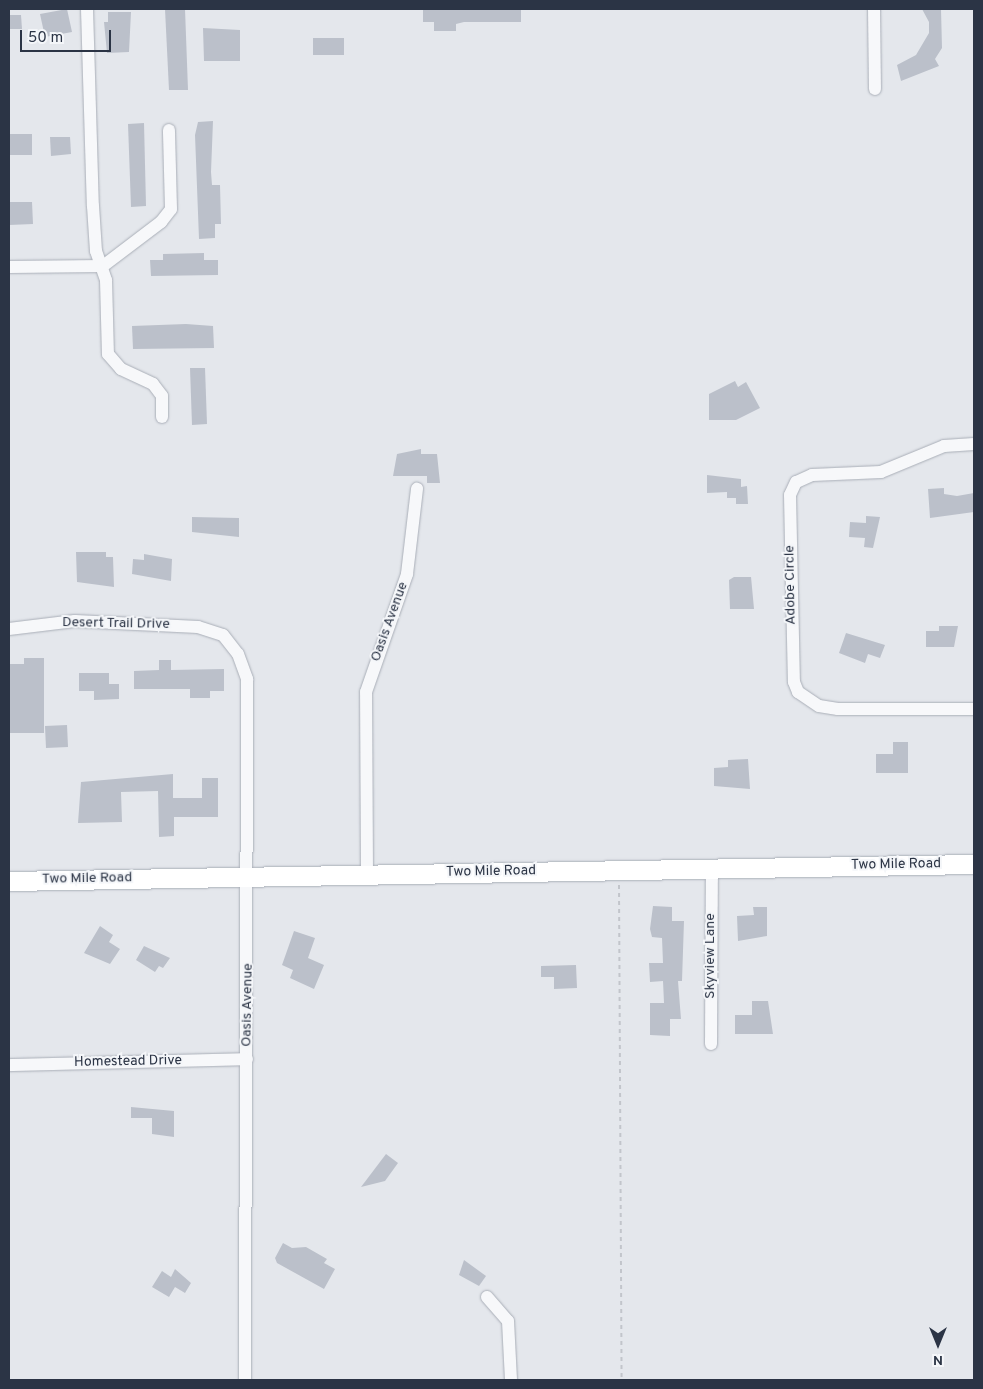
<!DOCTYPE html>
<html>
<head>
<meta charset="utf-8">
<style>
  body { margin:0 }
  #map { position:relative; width:983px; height:1389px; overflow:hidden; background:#e4e7ec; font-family:Overpass,sans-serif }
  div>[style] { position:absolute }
  .building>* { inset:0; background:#bbc0ca }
  .path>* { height:2px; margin-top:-1px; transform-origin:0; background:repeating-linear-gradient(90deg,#c2c5cb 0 4px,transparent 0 8px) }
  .roads { filter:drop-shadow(0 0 1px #a9aeb7) drop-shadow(0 0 1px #a9aeb7) }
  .minor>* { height:12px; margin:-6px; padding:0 6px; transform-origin:6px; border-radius:6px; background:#f7f8fa }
  .secondary>* { height:19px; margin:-9.5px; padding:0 9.5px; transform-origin:9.5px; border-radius:9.5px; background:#fff }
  span { translate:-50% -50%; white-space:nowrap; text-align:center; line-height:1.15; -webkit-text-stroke:4px #f4f6f9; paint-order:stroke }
  .street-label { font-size:14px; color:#2b3445 }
  .frame { position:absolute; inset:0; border:10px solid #2b3445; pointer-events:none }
  .north { position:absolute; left:913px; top:1319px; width:50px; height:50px; -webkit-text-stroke:4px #f4f6f9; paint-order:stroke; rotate:180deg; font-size:14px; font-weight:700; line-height:20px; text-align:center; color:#2b3445 }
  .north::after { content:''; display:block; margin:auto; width:18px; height:22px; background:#2b3445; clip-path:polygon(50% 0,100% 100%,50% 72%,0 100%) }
  .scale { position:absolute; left:20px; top:30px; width:91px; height:22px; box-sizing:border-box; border:2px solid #2b3445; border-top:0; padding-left:6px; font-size:15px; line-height:18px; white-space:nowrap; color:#2b3445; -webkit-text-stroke:4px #f4f6f9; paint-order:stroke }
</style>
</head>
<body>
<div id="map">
  <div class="building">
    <div style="clip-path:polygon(67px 9px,72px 32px,45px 37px,40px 14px)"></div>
    <div style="clip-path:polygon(165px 9px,185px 9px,188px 90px,169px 90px)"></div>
    <div style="clip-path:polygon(423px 9px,521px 9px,521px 22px,464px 22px,456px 24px,456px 31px,434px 31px,434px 22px,423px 22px)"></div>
    <div style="clip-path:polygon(922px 9px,941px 9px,942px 48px,935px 59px,939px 66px,901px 81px,897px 65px,916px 55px,929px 33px,929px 22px)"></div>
    <div style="clip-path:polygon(108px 12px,131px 12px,129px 52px,107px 53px,104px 22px,108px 22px)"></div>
    <div style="clip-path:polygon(9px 15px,21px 15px,22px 29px,9px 29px)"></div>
    <div style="clip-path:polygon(203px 28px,240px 30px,240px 61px,204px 61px)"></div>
    <div style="clip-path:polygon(313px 38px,344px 38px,344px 55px,313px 55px)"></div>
    <div style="clip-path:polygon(213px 121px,211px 172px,212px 185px,220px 185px,221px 224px,215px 224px,215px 238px,199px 239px,195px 135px,198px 122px)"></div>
    <div style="clip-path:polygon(144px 123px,146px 206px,131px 207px,128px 124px)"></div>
    <div style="clip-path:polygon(9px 134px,32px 134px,32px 155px,9px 155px)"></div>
    <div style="clip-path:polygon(50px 137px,70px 137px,71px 154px,51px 156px)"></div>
    <div style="clip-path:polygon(9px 202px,32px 202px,33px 224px,9px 225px)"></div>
    <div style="clip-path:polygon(204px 253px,204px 260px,218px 260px,218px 275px,151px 276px,150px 260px,163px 260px,163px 254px)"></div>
    <div style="clip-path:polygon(186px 324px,213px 326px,214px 348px,133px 349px,132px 326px)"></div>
    <div style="clip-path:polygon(190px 368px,205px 368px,207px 424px,192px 425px)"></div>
    <div style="clip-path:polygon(735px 381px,738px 387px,746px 382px,760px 408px,736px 420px,709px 420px,709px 394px)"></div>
    <div style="clip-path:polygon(421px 449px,421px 454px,437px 454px,440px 483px,427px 483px,427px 476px,393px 476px,397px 454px)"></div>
    <div style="clip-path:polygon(707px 475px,741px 479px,741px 487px,747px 486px,748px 504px,736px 504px,736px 498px,727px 498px,727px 492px,707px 493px)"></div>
    <div style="clip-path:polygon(944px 488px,944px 494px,957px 496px,974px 493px,974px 512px,930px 518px,928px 489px)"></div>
    <div style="clip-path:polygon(866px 516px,880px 517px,873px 548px,864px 547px,865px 538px,849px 537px,850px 522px,866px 523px)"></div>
    <div style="clip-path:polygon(192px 517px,239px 518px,239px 537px,192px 532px)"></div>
    <div style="clip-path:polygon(76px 552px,106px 552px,106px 557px,113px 557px,114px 587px,77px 582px)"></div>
    <div style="clip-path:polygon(144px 554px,172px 559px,171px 581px,132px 574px,133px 559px,144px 560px)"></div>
    <div style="clip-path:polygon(734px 577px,751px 577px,754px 609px,730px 609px,729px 580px)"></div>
    <div style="clip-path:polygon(939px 626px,958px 626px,954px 647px,926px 647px,926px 631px,939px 631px)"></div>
    <div style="clip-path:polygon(846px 633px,885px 645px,880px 658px,868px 654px,865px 663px,839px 653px)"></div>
    <div style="clip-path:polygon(24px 658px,44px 658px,44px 733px,9px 733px,9px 664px,24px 664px)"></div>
    <div style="clip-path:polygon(159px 660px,171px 660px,171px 670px,224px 669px,224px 691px,210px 691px,210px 698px,190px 698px,190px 689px,134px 689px,134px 671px,159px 670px)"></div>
    <div style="clip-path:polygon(79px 673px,109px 673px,109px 684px,119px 684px,119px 699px,94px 700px,94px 691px,79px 691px)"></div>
    <div style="clip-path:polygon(67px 725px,68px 747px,46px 748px,45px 726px)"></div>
    <div style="clip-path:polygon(893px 742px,908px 742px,908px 773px,876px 773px,876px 754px,893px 754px)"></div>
    <div style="clip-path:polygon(748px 759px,750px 789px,714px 786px,714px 768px,728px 767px,728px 760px)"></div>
    <div style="clip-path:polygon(173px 774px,173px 798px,202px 798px,202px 778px,218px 778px,218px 817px,174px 817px,174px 836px,159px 837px,158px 791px,121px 792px,122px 822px,78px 823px,81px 782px)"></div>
    <div style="clip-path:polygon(653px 906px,672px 907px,672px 921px,684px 921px,682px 981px,678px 981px,681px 1019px,670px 1019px,670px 1036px,650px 1035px,650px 1003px,664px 1003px,663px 981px,650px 982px,649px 963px,663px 963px,662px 938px,652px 937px,650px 929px)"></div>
    <div style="clip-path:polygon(753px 907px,767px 907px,767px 936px,738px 941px,737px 916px,754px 915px)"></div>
    <div style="clip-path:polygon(100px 926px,113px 935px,109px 942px,120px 949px,110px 964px,84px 953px)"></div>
    <div style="clip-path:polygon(294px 931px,315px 938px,308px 958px,324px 965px,314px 989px,290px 978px,293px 970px,282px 965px)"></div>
    <div style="clip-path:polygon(144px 946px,170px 958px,163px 968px,159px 966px,155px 972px,136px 960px)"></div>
    <div style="clip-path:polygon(576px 965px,577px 988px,554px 989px,554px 977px,541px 977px,541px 966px)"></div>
    <div style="clip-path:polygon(752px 1001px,768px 1001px,773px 1034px,735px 1034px,735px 1015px,752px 1015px)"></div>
    <div style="clip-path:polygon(131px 1107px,174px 1111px,174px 1137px,152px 1134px,152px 1118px,131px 1118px)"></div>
    <div style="clip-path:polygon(386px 1154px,398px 1163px,385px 1181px,361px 1187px)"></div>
    <div style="clip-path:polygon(283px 1243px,292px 1248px,306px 1247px,327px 1259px,324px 1263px,335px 1269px,324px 1289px,277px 1263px,275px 1258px)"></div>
    <div style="clip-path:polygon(464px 1260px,486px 1276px,479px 1286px,459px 1275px)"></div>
    <div style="clip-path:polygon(175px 1269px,191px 1283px,185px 1293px,175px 1287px,169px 1297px,152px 1287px,162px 1271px,171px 1277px)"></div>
  </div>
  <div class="path">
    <div style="left:619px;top:885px;width:495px;rotate:89.7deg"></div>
  </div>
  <div class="roads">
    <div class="minor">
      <div style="left:87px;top:9px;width:197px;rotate:88.3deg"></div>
      <div style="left:93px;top:206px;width:45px;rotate:86.2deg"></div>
      <div style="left:96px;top:251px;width:31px;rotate:71deg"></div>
      <div style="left:106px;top:280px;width:74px;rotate:88.5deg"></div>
      <div style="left:108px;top:354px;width:20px;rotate:49deg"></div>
      <div style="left:121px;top:369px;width:35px;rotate:25deg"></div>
      <div style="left:153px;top:384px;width:15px;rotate:53deg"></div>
      <div style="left:162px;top:396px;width:21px;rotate:90deg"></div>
      <div style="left:874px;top:9px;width:80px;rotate:89.3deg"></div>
      <div style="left:9px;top:267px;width:94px;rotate:-0.6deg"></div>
      <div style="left:103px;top:266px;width:73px;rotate:-37.2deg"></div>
      <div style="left:161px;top:222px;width:16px;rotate:-52deg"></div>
      <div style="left:171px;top:209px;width:79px;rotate:-91.5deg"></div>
      <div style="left:974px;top:444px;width:30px;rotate:176deg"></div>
      <div style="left:944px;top:446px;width:68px;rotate:157.6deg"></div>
      <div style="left:881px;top:472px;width:69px;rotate:177.5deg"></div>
      <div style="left:812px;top:475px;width:17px;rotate:156deg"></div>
      <div style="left:796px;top:482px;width:14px;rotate:115deg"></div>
      <div style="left:790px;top:495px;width:187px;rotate:88.8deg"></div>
      <div style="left:794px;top:682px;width:11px;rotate:68deg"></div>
      <div style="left:798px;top:692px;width:25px;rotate:34deg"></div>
      <div style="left:819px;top:706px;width:19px;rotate:9deg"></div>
      <div style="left:838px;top:709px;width:136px"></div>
      <div style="left:9px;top:629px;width:66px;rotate:-6.9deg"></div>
      <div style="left:75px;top:621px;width:123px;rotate:2.8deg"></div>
      <div style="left:198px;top:627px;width:26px;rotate:18deg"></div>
      <div style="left:223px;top:635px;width:24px;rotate:52deg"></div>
      <div style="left:238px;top:654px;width:27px;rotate:70deg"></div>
      <div style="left:247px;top:679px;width:701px;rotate:90.16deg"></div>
      <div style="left:367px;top:874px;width:182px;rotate:-90.3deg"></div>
      <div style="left:366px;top:692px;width:125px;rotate:-70.8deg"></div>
      <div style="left:407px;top:574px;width:86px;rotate:-83.3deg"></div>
      <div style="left:711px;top:1044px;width:176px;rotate:-89.7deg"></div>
      <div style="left:9px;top:1065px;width:238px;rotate:-1.4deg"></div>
      <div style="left:487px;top:1297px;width:32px;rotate:49deg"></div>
      <div style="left:508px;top:1321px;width:59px;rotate:87.1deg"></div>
    </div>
    <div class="secondary">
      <div style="left:9px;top:881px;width:965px;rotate:-1.01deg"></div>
    </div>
  </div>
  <div class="street-label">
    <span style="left:791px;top:585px;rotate:-91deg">Adobe Circle</span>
    <span style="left:390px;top:622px;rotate:-70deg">Oasis Avenue</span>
    <span style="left:116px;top:624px;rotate:1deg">Desert Trail Drive</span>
    <span style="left:896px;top:865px;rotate:-1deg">Two Mile Road</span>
    <span style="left:491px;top:872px;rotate:-1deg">Two Mile Road</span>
    <span style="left:87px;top:879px;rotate:-1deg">Two Mile Road</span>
    <span style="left:711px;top:956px;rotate:-90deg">Skyview Lane</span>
    <span style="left:248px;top:1005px;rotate:-89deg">Oasis Avenue</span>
    <span style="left:128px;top:1062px;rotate:-1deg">Homestead Drive</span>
  </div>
  <div class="frame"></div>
  <div class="north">N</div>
  <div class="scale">50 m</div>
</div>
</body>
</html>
